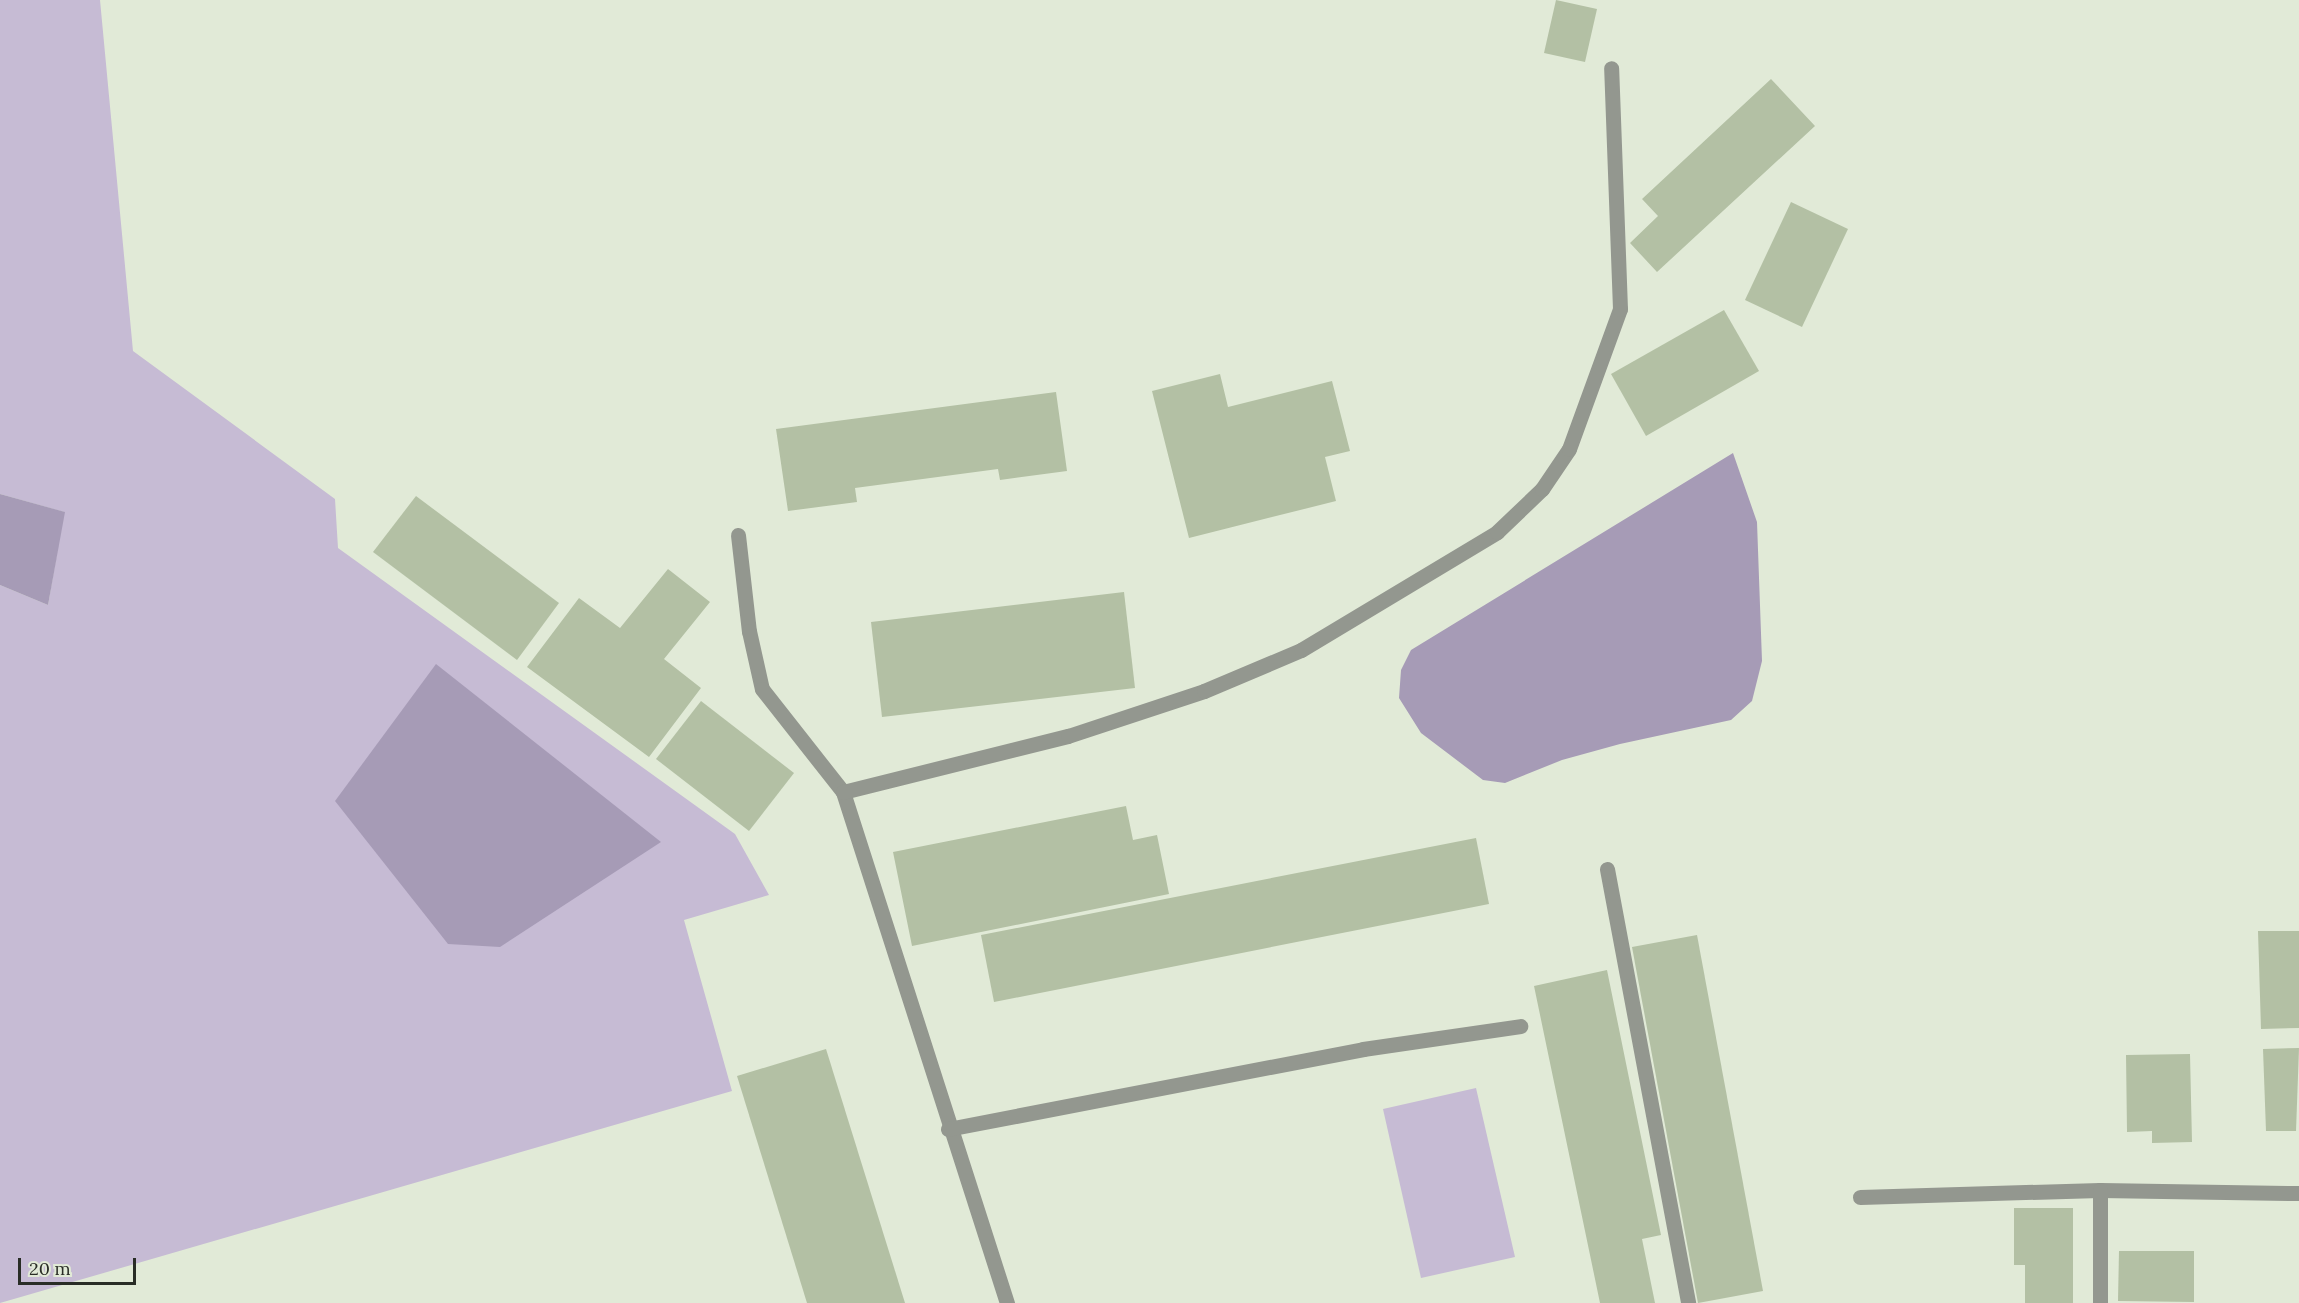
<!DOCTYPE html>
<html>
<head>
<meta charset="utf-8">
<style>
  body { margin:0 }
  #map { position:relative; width:2299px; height:1303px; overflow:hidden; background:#e1ead7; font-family:Lora,serif }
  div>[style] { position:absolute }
  .green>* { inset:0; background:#c6bbd4 }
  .water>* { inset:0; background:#a69bb6 }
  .building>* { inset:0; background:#b3c0a4 }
  .service>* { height:15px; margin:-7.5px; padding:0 7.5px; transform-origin:7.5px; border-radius:7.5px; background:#93978f }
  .minor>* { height:15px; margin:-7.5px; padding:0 7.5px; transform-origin:7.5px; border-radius:7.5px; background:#93978f }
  span { translate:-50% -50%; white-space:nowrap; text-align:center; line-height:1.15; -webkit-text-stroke:4.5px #e1ead7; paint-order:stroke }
  .scale { position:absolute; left:18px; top:1258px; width:118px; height:27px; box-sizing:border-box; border:3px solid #292d26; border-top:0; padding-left:8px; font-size:18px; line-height:21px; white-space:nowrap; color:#292d26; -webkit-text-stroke:4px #e1ead7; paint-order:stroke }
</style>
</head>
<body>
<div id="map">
  <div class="green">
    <div style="clip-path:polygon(0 0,100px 0,133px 351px,335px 499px,338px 548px,735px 834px,769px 895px,684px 920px,732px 1091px,0 1303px,0 585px,48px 605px,64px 512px,0 494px)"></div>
    <div style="clip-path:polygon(1476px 1088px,1515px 1257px,1421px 1278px,1383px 1109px)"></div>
  </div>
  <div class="water">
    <div style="clip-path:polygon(1733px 453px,1757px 522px,1762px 661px,1752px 701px,1731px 720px,1620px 744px,1562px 760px,1505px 783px,1483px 780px,1421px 733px,1399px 698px,1401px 670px,1411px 650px)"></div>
    <div style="clip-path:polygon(0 494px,65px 512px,48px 605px,0 585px)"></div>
    <div style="clip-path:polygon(436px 664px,661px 842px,500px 947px,448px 944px,335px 801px)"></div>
  </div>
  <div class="building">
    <div style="clip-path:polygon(1556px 0,1597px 9px,1585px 62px,1544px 53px)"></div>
    <div style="clip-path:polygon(1771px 79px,1815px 126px,1657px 272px,1630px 243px,1658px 216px,1642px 199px)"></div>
    <div style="clip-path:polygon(1791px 202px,1848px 229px,1802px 327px,1745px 300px)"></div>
    <div style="clip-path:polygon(1724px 310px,1759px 371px,1646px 436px,1611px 374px)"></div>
    <div style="clip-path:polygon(1220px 374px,1228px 407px,1332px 381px,1350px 451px,1325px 457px,1336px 501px,1189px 538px,1152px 391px)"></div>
    <div style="clip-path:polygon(1056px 392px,1067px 471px,1000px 480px,998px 469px,855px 488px,857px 502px,788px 511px,776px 429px)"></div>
    <div style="clip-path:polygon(416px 496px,559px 603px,517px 660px,373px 552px)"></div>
    <div style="clip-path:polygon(668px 569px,710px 602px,664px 659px,701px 688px,649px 757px,527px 667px,579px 598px,620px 628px)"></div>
    <div style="clip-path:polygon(1124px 592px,1135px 688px,882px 717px,871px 622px)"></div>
    <div style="clip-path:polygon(701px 701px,794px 773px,749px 831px,656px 759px)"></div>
    <div style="clip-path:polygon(1126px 806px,1133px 840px,1157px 835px,1169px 894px,912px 946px,893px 852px)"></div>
    <div style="clip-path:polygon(1476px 838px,1489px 904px,994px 1002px,981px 935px)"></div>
    <div style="clip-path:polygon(2258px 931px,2299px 931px,2299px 1028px,2261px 1029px)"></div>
    <div style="clip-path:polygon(1697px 935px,1763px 1291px,1698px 1303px,1632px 947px)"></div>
    <div style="clip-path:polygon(1607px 970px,1661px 1235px,1642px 1239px,1655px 1303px,1600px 1303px,1534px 986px)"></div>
    <div style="clip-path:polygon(2299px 1048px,2296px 1131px,2266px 1131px,2263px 1049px)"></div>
    <div style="clip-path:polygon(826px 1049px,905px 1303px,807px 1303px,737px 1076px)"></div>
    <div style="clip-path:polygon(2190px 1054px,2192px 1142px,2152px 1143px,2152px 1131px,2127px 1132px,2126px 1055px)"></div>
    <div style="clip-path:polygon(2014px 1208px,2073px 1208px,2073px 1303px,2025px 1303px,2025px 1265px,2014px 1265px)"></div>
    <div style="clip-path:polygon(2119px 1251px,2194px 1251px,2194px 1302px,2118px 1301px)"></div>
  </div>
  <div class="service">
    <div style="left:738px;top:535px;width:97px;rotate:83.5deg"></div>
    <div style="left:749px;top:631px;width:59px;rotate:77.4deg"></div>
    <div style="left:762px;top:689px;width:131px;rotate:51.8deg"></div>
    <div style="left:843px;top:792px;width:537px;rotate:72.21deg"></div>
    <div style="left:843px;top:792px;width:232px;rotate:-14deg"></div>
    <div style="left:1068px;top:736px;width:143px;rotate:-18.3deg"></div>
    <div style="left:1204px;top:691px;width:105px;rotate:-22.9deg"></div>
    <div style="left:1301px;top:650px;width:229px;rotate:-31deg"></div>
    <div style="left:1497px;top:532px;width:62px;rotate:-43.7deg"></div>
    <div style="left:1542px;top:489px;width:48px;rotate:-56deg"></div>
    <div style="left:1569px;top:449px;width:149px;rotate:-70deg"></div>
    <div style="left:1620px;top:309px;width:241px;rotate:-92.1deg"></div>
    <div style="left:1607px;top:869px;width:441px;rotate:79.4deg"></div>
    <div style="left:948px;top:1129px;width:423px;rotate:-10.9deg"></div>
    <div style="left:1363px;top:1049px;width:159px;rotate:-8.3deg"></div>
  </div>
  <div class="minor">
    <div style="left:1860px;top:1197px;width:240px;rotate:-1.7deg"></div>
    <div style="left:2100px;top:1190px;width:199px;rotate:0.9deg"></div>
    <div style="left:2100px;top:1303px;width:113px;rotate:-90deg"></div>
  </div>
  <div class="scale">20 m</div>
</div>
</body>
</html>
